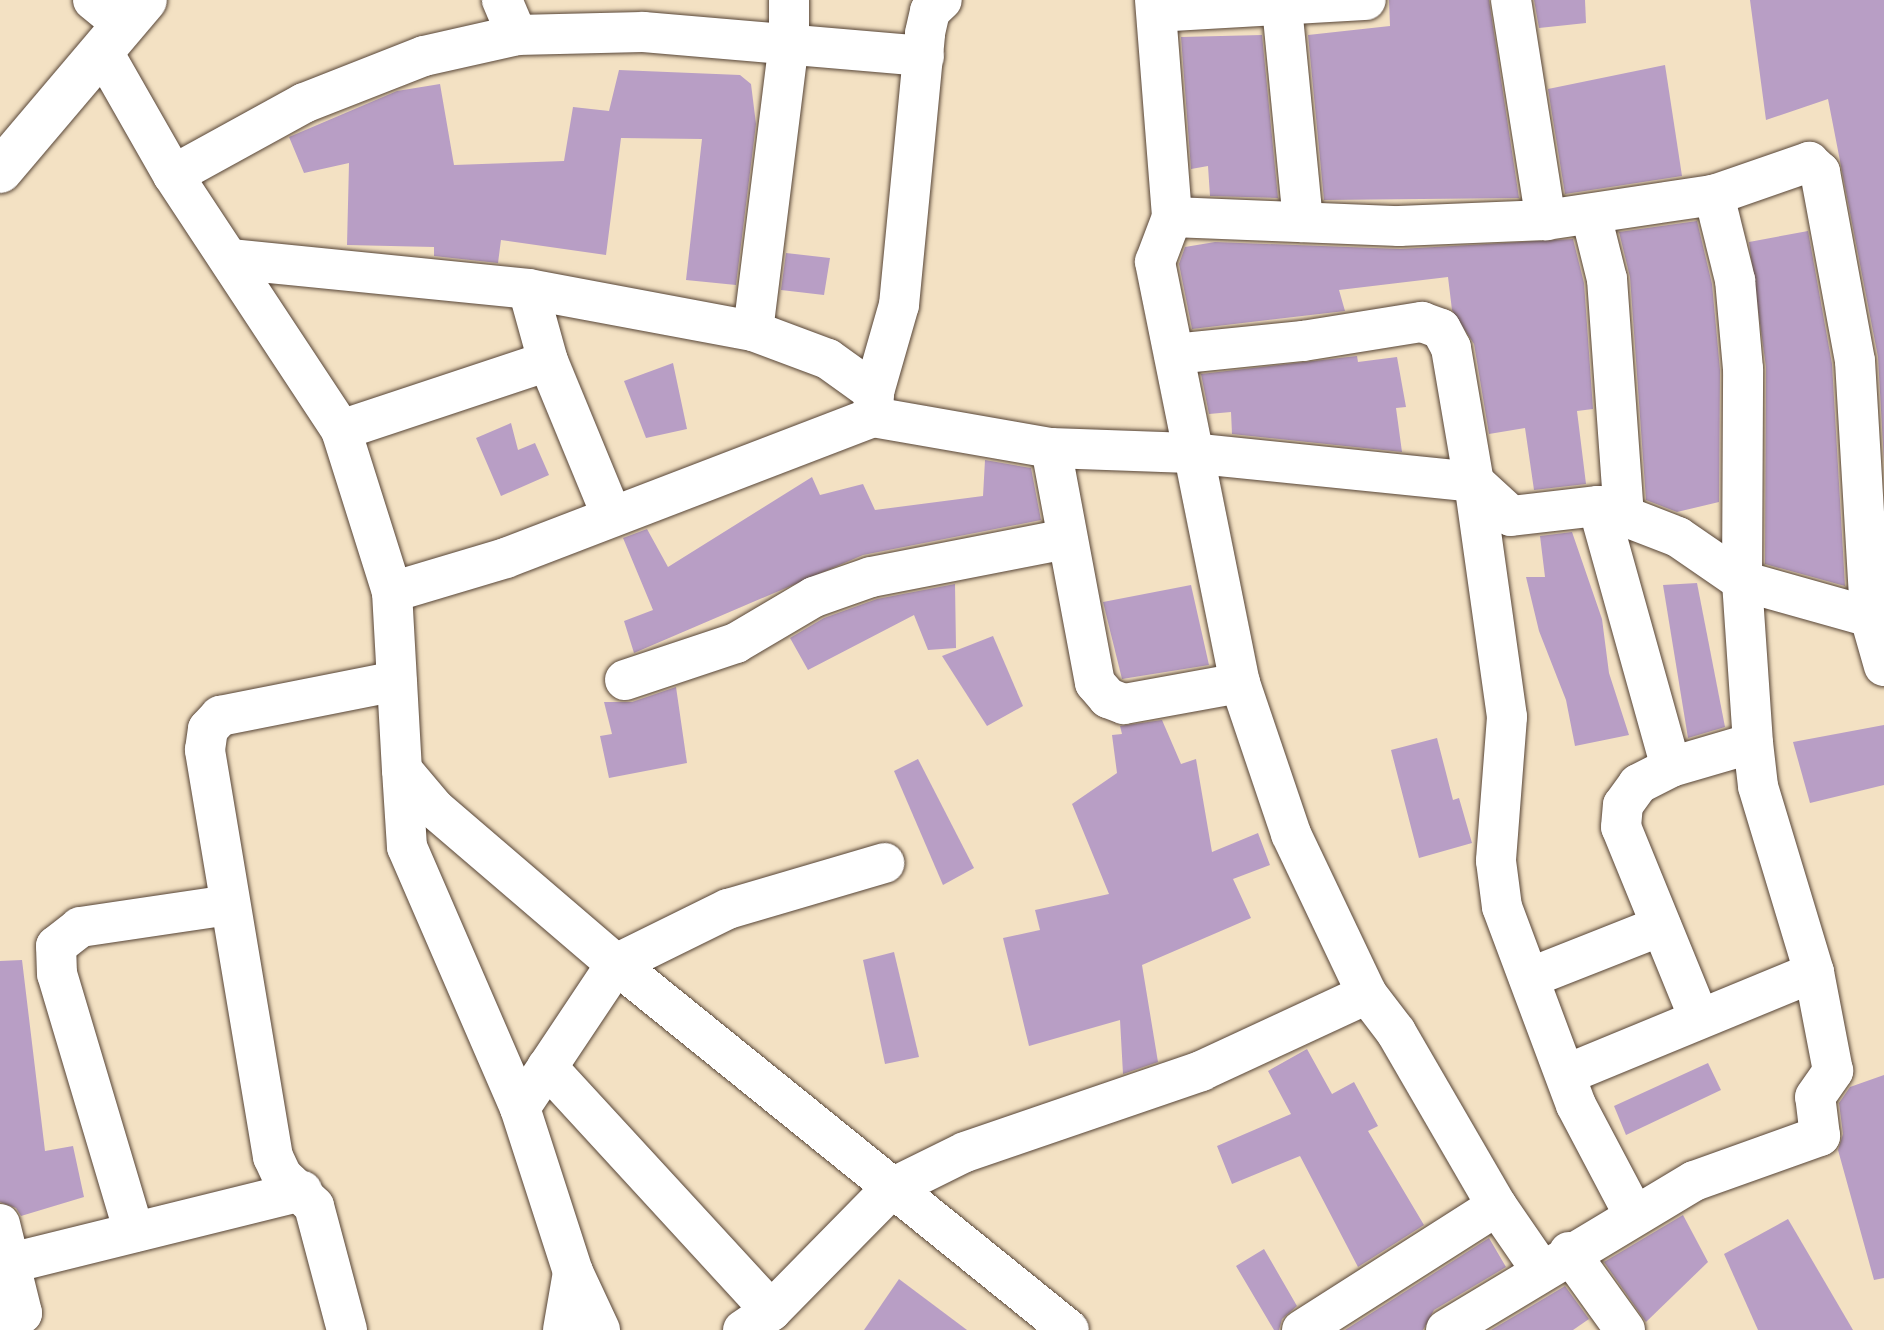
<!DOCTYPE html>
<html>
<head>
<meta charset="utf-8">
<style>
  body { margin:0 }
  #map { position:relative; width:1884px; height:1330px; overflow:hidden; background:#f3e1c3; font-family:"IM FELL DW Pica",serif }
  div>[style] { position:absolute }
  .building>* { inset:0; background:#b89ec5 }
  .roads { filter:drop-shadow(0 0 2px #574537) drop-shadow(0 0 2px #574537) }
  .minor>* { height:40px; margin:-20px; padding:0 20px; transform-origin:20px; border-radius:20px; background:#fff }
  .tertiary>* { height:44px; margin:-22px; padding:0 22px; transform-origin:22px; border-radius:22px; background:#fff }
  span { translate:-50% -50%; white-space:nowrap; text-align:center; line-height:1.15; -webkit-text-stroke:7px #fcf5e5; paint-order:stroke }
</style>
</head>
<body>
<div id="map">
  <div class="building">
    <div style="clip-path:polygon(1389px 0,1489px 0,1519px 198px,1324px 200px,1308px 35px,1390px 26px)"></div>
    <div style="clip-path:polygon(1534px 0,1585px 0,1586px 23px,1539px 28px)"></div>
    <div style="clip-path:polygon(1750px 0,1884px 0,1884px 463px,1878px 357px,1828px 99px,1766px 120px)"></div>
    <div style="clip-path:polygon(1262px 35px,1278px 198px,1210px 196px,1208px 166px,1191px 169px,1181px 37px)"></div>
    <div style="clip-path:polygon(1665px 65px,1682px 176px,1565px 194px,1548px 89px)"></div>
    <div style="clip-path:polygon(619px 70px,740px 75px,751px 84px,756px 124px,736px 285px,686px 280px,702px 139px,621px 138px,606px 255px,501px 240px,498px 263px,434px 256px,434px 247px,347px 245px,349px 163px,304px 173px,289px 137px,397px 91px,440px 84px,454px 165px,564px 161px,573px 107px,609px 111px)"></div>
    <div style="clip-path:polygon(1697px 221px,1712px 284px,1720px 370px,1719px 502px,1677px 512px,1646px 500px,1630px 277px,1619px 232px)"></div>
    <div style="clip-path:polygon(1808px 231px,1832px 364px,1845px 586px,1765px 564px,1766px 367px,1749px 242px)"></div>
    <div style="clip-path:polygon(1573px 239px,1584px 283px,1593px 409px,1577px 411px,1586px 484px,1534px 490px,1525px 428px,1489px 434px,1474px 344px,1452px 310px,1448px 277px,1339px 290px,1345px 311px,1192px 329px,1179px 264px,1185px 247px,1215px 242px,1400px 249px)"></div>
    <div style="clip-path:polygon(786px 253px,830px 258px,824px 295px,781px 290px)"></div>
    <div style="clip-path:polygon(1357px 356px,1358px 362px,1397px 357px,1406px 407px,1396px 408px,1402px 452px,1232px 434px,1231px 412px,1209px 414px,1201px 374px)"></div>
    <div style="clip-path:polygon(673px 363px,687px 429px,646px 438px,624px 381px)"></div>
    <div style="clip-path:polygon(511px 423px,518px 450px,535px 443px,549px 475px,501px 496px,476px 438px)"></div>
    <div style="clip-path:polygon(985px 460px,1031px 468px,1041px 520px,863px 555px,634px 653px,624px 621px,653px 610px,623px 538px,647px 529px,668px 567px,812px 477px,820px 495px,863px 484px,875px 510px,983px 496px)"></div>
    <div style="clip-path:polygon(1572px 532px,1602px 619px,1609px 673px,1629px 735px,1575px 746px,1566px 700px,1539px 631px,1526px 577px,1545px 577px,1540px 536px)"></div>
    <div style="clip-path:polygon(1697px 583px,1725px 727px,1688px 738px,1663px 585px)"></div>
    <div style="clip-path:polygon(955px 584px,956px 648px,928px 650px,914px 615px,808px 670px,790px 638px,824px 618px,877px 599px)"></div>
    <div style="clip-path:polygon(1191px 585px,1209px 665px,1122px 679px,1103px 602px)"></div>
    <div style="clip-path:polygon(993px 636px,1023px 706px,987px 726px,942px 656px)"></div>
    <div style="clip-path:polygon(676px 687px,687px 763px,609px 778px,600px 736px,612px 734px,604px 702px,632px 702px)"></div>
    <div style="clip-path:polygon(1162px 720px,1181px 764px,1196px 759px,1212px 852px,1258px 833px,1270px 865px,1233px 879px,1251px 918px,1142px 965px,1158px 1062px,1123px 1074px,1120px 1020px,1029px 1046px,1003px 938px,1040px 930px,1035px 910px,1109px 894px,1072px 804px,1117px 773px,1112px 735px,1122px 734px,1120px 726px)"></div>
    <div style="clip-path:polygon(1884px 725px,1884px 785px,1810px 803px,1793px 742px)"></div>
    <div style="clip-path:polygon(1437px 738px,1453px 800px,1459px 798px,1472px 843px,1419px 858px,1391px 750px)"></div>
    <div style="clip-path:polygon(918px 759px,974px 868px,943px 885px,894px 771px)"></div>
    <div style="clip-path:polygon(894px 952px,919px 1057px,885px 1064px,863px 960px)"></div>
    <div style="clip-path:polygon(22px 960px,45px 1151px,73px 1146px,84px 1197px,21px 1216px,16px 1208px,0 1202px,0 961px)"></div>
    <div style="clip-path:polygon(1307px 1049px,1332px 1094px,1354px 1082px,1378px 1126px,1368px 1131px,1424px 1225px,1358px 1267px,1300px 1156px,1232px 1184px,1217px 1146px,1291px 1114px,1268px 1071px)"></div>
    <div style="clip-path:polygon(1708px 1063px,1721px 1090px,1626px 1135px,1614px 1106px)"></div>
    <div style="clip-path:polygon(1884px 1075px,1884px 1278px,1874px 1280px,1838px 1150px,1843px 1134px,1839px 1103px,1850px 1087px)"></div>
    <div style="clip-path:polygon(1683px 1215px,1708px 1262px,1646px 1322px,1604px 1262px)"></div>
    <div style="clip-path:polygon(1788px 1219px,1853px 1330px,1758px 1330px,1724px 1254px)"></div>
    <div style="clip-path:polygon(1489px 1238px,1506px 1267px,1434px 1310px,1423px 1330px,1345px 1330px)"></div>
    <div style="clip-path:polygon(1264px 1249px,1297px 1306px,1282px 1319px,1279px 1330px,1274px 1330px,1236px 1266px)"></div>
    <div style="clip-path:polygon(899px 1279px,967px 1330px,864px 1330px)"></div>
    <div style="clip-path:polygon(1565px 1286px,1589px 1319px,1573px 1330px,1491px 1330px)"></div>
  </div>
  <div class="roads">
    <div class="minor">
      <div style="left:93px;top:0;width:41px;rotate:39.1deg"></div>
      <div style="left:502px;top:0;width:38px;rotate:67deg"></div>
      <div style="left:1155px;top:0;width:218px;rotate:85.5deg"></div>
      <div style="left:1172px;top:217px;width:48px;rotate:110.7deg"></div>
      <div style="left:1155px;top:262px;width:429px;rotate:78.6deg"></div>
      <div style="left:1240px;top:683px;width:159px;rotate:71.3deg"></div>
      <div style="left:1291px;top:834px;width:177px;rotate:64.6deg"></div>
      <div style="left:1367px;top:994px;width:48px;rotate:52.7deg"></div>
      <div style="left:1396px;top:1032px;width:201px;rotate:59.9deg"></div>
      <div style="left:1497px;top:1206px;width:78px;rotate:55.5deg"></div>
      <div style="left:1511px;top:0;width:223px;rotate:81deg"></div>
      <div style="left:1282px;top:7px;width:216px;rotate:84.4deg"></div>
      <div style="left:1157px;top:12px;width:209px;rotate:-3.3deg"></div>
      <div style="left:104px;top:54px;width:139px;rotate:60.3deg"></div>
      <div style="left:173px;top:175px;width:305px;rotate:56.6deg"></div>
      <div style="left:341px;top:430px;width:170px;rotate:72.5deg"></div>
      <div style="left:392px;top:592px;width:178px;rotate:86.8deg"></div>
      <div style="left:402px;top:770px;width:51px;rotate:49.8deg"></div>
      <div style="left:435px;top:809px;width:238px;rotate:40.6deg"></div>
      <div style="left:616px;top:964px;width:582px;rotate:38.94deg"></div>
      <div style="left:173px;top:175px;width:149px;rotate:-28.8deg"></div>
      <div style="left:304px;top:103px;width:129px;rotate:-21.4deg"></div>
      <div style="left:424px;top:56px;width:95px;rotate:-12.7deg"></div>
      <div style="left:517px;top:35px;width:126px;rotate:-1.4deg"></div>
      <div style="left:643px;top:32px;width:282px;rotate:4.9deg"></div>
      <div style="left:1591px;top:215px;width:66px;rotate:76deg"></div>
      <div style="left:1607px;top:279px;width:239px;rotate:85.9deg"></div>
      <div style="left:1172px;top:217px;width:227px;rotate:2.3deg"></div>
      <div style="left:1399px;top:226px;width:147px;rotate:-2.3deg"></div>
      <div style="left:1546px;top:220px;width:170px;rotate:-8.5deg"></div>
      <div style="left:1714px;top:195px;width:101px;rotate:-19.2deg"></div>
      <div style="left:1809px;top:162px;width:15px;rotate:42deg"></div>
      <div style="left:1820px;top:172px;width:192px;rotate:79.5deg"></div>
      <div style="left:1855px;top:361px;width:256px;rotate:86.6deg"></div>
      <div style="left:1870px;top:617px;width:51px;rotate:74.1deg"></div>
      <div style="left:230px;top:259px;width:300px;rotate:5.7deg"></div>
      <div style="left:528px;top:289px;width:229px;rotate:10.6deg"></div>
      <div style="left:753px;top:331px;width:80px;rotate:20.5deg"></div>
      <div style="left:828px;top:359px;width:57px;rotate:35.7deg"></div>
      <div style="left:874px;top:392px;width:25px;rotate:92deg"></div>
      <div style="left:873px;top:417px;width:393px;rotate:159deg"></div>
      <div style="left:506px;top:558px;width:119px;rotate:163.4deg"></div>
      <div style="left:528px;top:289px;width:75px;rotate:74.5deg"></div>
      <div style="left:548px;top:361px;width:165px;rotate:67.6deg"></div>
      <div style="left:753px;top:331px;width:291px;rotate:-82.9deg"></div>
      <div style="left:789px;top:42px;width:42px;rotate:-90deg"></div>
      <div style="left:1174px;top:354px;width:130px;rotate:-5.8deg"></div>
      <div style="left:1303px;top:341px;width:121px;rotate:-9.1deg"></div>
      <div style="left:1422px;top:322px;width:20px;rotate:20deg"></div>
      <div style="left:1441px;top:329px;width:21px;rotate:62deg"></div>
      <div style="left:1451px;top:348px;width:136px;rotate:80.3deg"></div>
      <div style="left:1474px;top:482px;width:237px;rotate:82deg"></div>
      <div style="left:1507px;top:717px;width:144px;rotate:94.4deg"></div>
      <div style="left:1496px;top:861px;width:46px;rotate:82.6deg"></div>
      <div style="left:1502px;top:907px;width:211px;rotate:69.5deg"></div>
      <div style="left:1576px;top:1105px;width:124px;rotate:62.2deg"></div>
      <div style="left:874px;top:392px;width:91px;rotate:-74deg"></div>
      <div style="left:899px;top:305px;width:273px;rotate:-84.5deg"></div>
      <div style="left:925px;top:33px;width:23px;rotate:-77deg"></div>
      <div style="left:930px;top:11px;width:16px;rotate:-43deg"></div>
      <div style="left:873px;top:417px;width:181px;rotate:9.9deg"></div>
      <div style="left:1051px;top:448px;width:139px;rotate:2.1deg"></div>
      <div style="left:1190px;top:453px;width:285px;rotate:5.8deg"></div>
      <div style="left:1474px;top:482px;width:50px;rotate:42.6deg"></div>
      <div style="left:1511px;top:516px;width:88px;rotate:-6.6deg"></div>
      <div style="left:1598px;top:506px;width:86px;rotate:21.2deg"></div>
      <div style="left:1678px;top:537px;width:78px;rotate:34.5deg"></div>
      <div style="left:1742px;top:581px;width:148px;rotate:15.7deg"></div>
      <div style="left:341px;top:430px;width:218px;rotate:-18.4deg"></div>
      <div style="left:1051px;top:448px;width:239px;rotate:79.4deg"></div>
      <div style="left:1095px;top:683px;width:20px;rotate:49deg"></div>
      <div style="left:1108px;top:698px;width:17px;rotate:21deg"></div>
      <div style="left:1124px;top:704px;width:118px;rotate:-10.3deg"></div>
      <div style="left:1598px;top:506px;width:271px;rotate:74.4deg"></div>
      <div style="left:625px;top:680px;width:117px;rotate:-18.4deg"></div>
      <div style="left:736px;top:643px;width:91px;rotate:-30.5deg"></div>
      <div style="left:814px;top:597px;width:60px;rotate:-19.3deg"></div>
      <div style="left:871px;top:577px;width:199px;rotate:-11deg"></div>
      <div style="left:402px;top:770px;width:77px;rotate:86.3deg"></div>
      <div style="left:407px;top:847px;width:284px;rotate:66.6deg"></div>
      <div style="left:520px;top:1108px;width:172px;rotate:72.1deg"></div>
      <div style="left:573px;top:1272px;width:64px;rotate:65deg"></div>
      <div style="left:1529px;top:978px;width:142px;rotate:-21.5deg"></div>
      <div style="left:1699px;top:1018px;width:206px;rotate:-112.2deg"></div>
      <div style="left:1621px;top:827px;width:22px;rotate:-85deg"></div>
      <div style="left:1623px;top:805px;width:26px;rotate:-54deg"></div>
      <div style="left:1638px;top:784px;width:37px;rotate:-27deg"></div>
      <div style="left:1671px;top:767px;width:85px;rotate:-16.3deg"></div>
      <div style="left:547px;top:1067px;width:331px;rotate:47.4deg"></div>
      <div style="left:1567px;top:1074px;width:267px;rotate:-22.4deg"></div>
      <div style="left:520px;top:1108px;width:173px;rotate:-56.3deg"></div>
      <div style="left:616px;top:964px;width:125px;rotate:-26.2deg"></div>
      <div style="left:728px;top:909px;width:163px;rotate:-16.4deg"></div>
      <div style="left:0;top:1224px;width:92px;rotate:76.1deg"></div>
      <div style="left:22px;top:1313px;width:22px;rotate:170deg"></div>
      <div style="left:134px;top:1232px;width:269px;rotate:-106.6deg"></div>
      <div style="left:57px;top:974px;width:28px;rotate:-92deg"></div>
      <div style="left:56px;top:946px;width:31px;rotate:-38deg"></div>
      <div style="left:80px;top:927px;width:151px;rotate:-8.4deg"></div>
      <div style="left:1569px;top:1252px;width:96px;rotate:54.3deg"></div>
      <div style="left:11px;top:1263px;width:300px;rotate:-13.9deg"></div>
      <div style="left:347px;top:1330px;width:128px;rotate:-104.9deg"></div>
      <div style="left:314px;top:1206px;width:44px;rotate:-136.8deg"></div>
      <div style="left:282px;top:1176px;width:21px;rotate:-115deg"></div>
      <div style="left:273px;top:1157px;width:413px;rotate:-99.5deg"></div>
      <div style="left:205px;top:750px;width:21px;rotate:-82deg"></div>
      <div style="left:208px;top:729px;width:18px;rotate:-47deg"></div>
      <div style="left:220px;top:716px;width:180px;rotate:-11.2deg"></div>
      <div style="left:563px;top:1330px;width:59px;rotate:-80.2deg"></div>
      <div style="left:743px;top:1330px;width:34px;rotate:-34deg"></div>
      <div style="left:771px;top:1311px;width:173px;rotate:-45.5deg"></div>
      <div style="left:892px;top:1188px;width:81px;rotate:-26.3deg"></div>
      <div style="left:965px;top:1152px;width:250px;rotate:-18.9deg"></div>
      <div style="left:1201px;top:1071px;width:183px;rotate:-24.9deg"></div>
      <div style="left:1302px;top:1330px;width:231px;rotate:-32.5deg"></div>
      <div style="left:1446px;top:1330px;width:289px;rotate:-31deg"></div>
      <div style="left:1694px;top:1181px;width:134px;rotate:-19.7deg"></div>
      <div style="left:1820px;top:1136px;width:39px;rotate:-97deg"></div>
      <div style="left:1815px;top:1097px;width:32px;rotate:-55deg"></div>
      <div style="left:1833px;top:1071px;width:101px;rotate:-100.9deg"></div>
      <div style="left:1814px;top:972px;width:194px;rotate:-106.8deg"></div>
      <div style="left:1758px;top:786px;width:43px;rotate:-96.6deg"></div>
      <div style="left:1753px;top:743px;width:162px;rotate:-93.9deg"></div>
      <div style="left:1742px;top:581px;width:212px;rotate:-89.7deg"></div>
      <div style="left:1743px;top:369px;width:89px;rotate:-95.1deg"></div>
      <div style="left:1735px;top:280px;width:88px;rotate:-103.9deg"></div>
    </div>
    <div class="tertiary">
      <div style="left:0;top:171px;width:224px;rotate:-49.7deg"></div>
    </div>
  </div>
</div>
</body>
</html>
